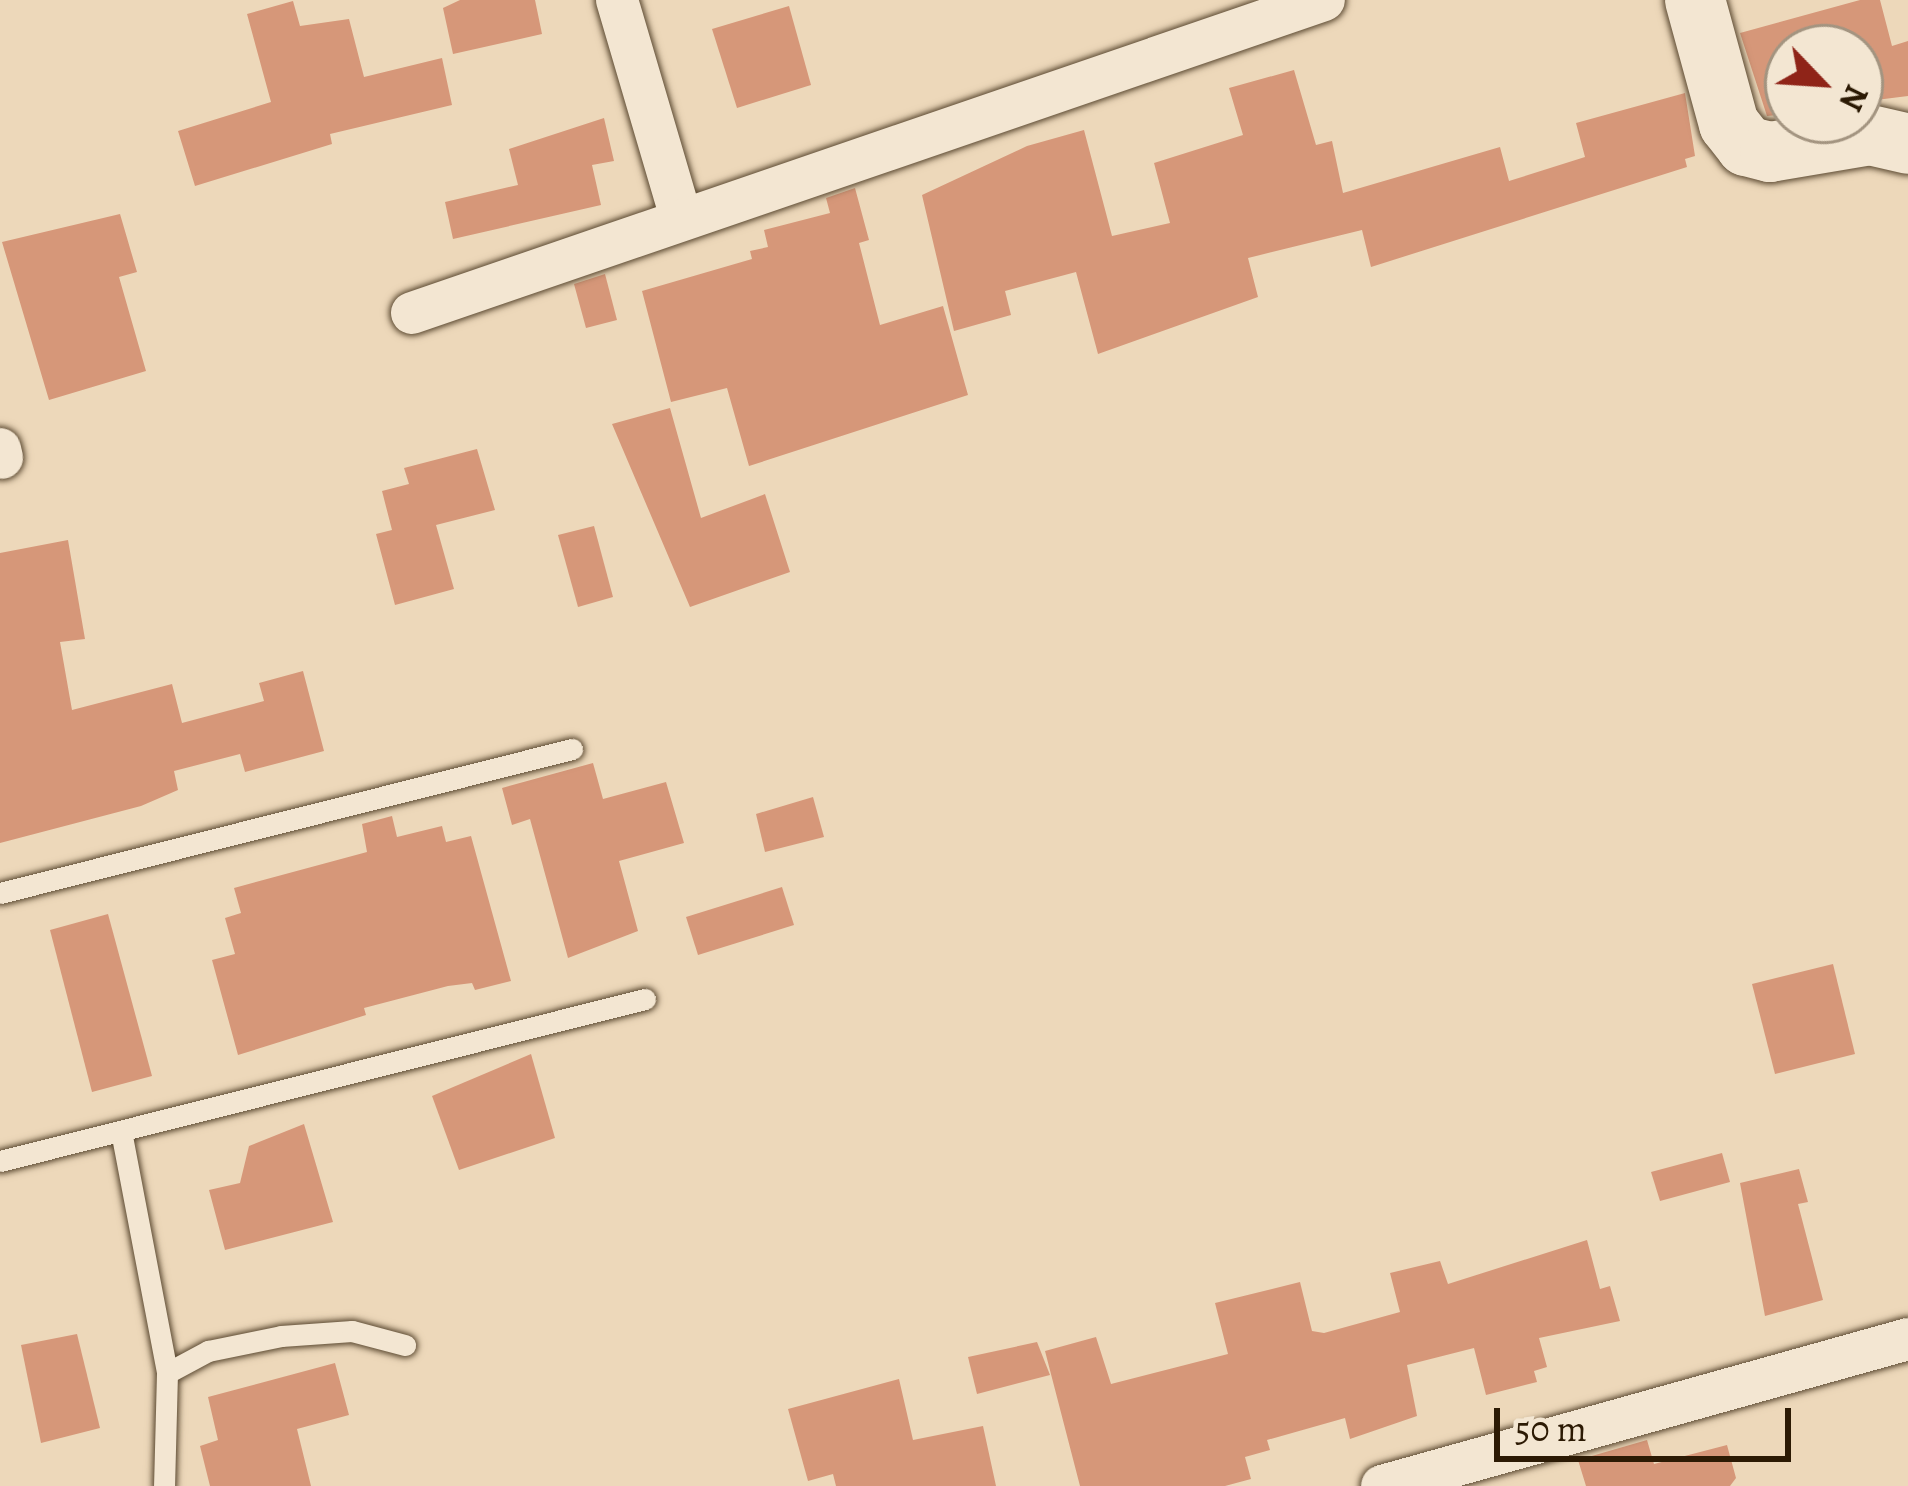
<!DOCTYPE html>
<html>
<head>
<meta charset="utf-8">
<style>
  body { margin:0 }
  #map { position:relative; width:1908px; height:1486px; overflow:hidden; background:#edd8ba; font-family:Alegreya,serif }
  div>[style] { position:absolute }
  .building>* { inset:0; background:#d69779 }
  .roads { filter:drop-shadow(0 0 3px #5c4a32) drop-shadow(0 0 3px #5c4a32) }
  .lane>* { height:21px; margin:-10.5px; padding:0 10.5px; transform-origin:10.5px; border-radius:10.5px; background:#f3e6d2 }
  .street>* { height:42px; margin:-21px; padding:0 21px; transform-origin:21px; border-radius:21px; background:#f3e6d2 }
  .secondary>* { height:60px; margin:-30px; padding:0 30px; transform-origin:30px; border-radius:30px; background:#f3e6d2 }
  span { translate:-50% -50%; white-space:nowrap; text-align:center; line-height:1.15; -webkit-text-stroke:9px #f3e6d2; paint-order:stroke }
  .north { position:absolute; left:1764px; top:24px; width:120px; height:120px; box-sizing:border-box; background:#f3e6d2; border:3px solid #a39480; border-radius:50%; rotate:115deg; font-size:33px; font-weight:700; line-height:48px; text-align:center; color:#2c1a04 }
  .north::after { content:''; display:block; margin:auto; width:42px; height:54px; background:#8f2418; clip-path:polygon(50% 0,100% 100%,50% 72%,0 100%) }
  .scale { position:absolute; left:1494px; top:1408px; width:297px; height:54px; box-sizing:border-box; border:6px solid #2c1a04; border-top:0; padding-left:15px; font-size:36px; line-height:42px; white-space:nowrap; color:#2c1a04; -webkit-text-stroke:9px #f3e6d2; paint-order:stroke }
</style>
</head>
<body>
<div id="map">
  <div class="building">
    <div style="clip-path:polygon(460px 0,535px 0,542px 34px,453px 54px,443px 8px)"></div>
    <div style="clip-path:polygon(1860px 0,1880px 0,1892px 46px,1908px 41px,1908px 96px,1860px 102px,1860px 48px,1788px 48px,1788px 114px,1767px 116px,1740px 33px)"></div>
    <div style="clip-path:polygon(293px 1px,300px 26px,349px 19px,364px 77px,442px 58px,452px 105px,330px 134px,332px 144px,195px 186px,178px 131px,271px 102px,247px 14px)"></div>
    <div style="clip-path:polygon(789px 6px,811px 85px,737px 108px,712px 29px)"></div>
    <div style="clip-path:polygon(1294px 70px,1316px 145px,1332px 141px,1343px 193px,1500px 147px,1509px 181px,1585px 157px,1576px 123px,1685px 93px,1695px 156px,1685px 159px,1687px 167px,1371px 267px,1362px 230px,1248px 258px,1258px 297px,1098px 354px,1076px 272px,1005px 291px,1011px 315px,954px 331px,922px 195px,1027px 146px,1084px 130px,1112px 236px,1170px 223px,1154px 163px,1243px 135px,1229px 88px)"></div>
    <div style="clip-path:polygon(604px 118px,614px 161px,592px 165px,601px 205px,453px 239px,445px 202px,518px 185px,509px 149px)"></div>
    <div style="clip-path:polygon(855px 188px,869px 240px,859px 243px,880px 325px,943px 306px,968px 395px,749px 466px,727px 388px,671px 402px,642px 291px,752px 259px,750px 251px,768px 247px,764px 230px,830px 213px,826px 198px)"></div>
    <div style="clip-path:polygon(120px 214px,137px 272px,119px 277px,146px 371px,49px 400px,2px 242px)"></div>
    <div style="clip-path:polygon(605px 274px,617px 320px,586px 328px,574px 284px)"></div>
    <div style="clip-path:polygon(670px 408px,701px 518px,765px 494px,790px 572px,690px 607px,612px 424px)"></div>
    <div style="clip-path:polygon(477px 449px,495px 510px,436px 525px,454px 589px,395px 605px,376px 534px,392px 530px,382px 491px,409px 484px,404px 468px)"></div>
    <div style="clip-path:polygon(594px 526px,613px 597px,578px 607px,558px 535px)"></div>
    <div style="clip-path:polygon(68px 540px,85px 639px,60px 642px,72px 710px,172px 684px,182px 723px,264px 701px,259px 683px,303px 671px,324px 751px,245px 772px,240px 754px,174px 771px,178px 790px,141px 806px,0 843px,0 553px)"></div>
    <div style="clip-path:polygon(593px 763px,603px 799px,666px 782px,684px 843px,619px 861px,638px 931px,568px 958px,530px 819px,512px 825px,502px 788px)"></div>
    <div style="clip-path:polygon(813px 797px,824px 837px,765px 852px,756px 814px)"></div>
    <div style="clip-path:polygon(392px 816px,397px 837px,442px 826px,446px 842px,471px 836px,511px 981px,475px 990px,472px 983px,448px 986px,364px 1008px,366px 1015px,238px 1055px,212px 960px,235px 954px,225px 918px,241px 913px,234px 888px,367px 852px,362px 824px)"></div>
    <div style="clip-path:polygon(782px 887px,794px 925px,698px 955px,686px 917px)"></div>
    <div style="clip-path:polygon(108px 914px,152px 1076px,92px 1092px,50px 930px)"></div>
    <div style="clip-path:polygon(1833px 964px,1855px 1054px,1775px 1074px,1752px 984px)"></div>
    <div style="clip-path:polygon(531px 1054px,555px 1138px,459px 1170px,432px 1096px)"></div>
    <div style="clip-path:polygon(304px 1124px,333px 1222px,225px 1250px,209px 1190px,240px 1183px,249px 1146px)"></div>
    <div style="clip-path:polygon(1722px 1153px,1730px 1182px,1660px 1201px,1651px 1172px)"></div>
    <div style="clip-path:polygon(1799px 1169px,1808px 1202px,1798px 1204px,1823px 1300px,1765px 1316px,1740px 1183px)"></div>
    <div style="clip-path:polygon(1587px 1240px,1600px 1289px,1610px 1286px,1620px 1321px,1539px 1338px,1547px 1367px,1534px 1371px,1537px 1382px,1486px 1395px,1474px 1348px,1407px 1365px,1417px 1416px,1350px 1439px,1345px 1418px,1267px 1440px,1270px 1450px,1245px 1457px,1251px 1479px,1225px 1486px,1080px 1486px,1045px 1351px,1096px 1337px,1111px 1384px,1228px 1354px,1215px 1303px,1300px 1282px,1312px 1331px,1324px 1333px,1400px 1312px,1390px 1273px,1440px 1261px,1448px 1284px)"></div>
    <div style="clip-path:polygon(77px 1334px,100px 1428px,41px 1443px,21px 1345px)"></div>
    <div style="clip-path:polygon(1037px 1342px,1050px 1375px,977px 1394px,968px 1357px)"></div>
    <div style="clip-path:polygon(335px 1363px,349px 1415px,297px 1429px,311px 1486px,210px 1486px,200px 1446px,218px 1440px,208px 1397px)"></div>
    <div style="clip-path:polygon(899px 1379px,913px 1440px,983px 1426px,996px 1486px,836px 1486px,833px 1474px,808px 1481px,788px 1409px)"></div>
    <div style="clip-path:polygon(1647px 1440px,1654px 1464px,1727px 1445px,1736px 1478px,1730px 1486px,1586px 1486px,1578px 1460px)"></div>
  </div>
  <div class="roads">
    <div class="lane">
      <div style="left:0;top:893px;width:590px;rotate:-14.13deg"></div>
      <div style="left:121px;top:1131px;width:246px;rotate:79.2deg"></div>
      <div style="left:167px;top:1373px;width:113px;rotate:91.5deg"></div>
      <div style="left:0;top:1161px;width:665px;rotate:-14.1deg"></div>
      <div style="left:167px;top:1373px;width:47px;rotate:-28.2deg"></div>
      <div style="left:208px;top:1351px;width:75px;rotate:-11.6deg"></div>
      <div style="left:281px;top:1336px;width:71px;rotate:-4deg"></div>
      <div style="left:352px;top:1331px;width:55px;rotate:14.8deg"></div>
    </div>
    <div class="street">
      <div style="left:617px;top:0;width:227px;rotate:73.6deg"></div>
      <div style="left:412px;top:313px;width:964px;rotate:-18.94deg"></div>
      <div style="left:0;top:449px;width:9px;rotate:77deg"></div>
      <div style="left:1382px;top:1486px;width:546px;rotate:-15.61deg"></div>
    </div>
    <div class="secondary">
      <div style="left:1695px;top:0;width:129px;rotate:74.7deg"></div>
      <div style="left:1729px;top:124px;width:28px;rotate:52deg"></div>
      <div style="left:1746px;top:146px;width:25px;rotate:14deg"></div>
      <div style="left:1770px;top:152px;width:101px;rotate:-9.6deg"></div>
      <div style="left:1870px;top:135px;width:39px;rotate:13deg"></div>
    </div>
  </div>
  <div class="north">N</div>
  <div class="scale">50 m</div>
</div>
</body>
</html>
